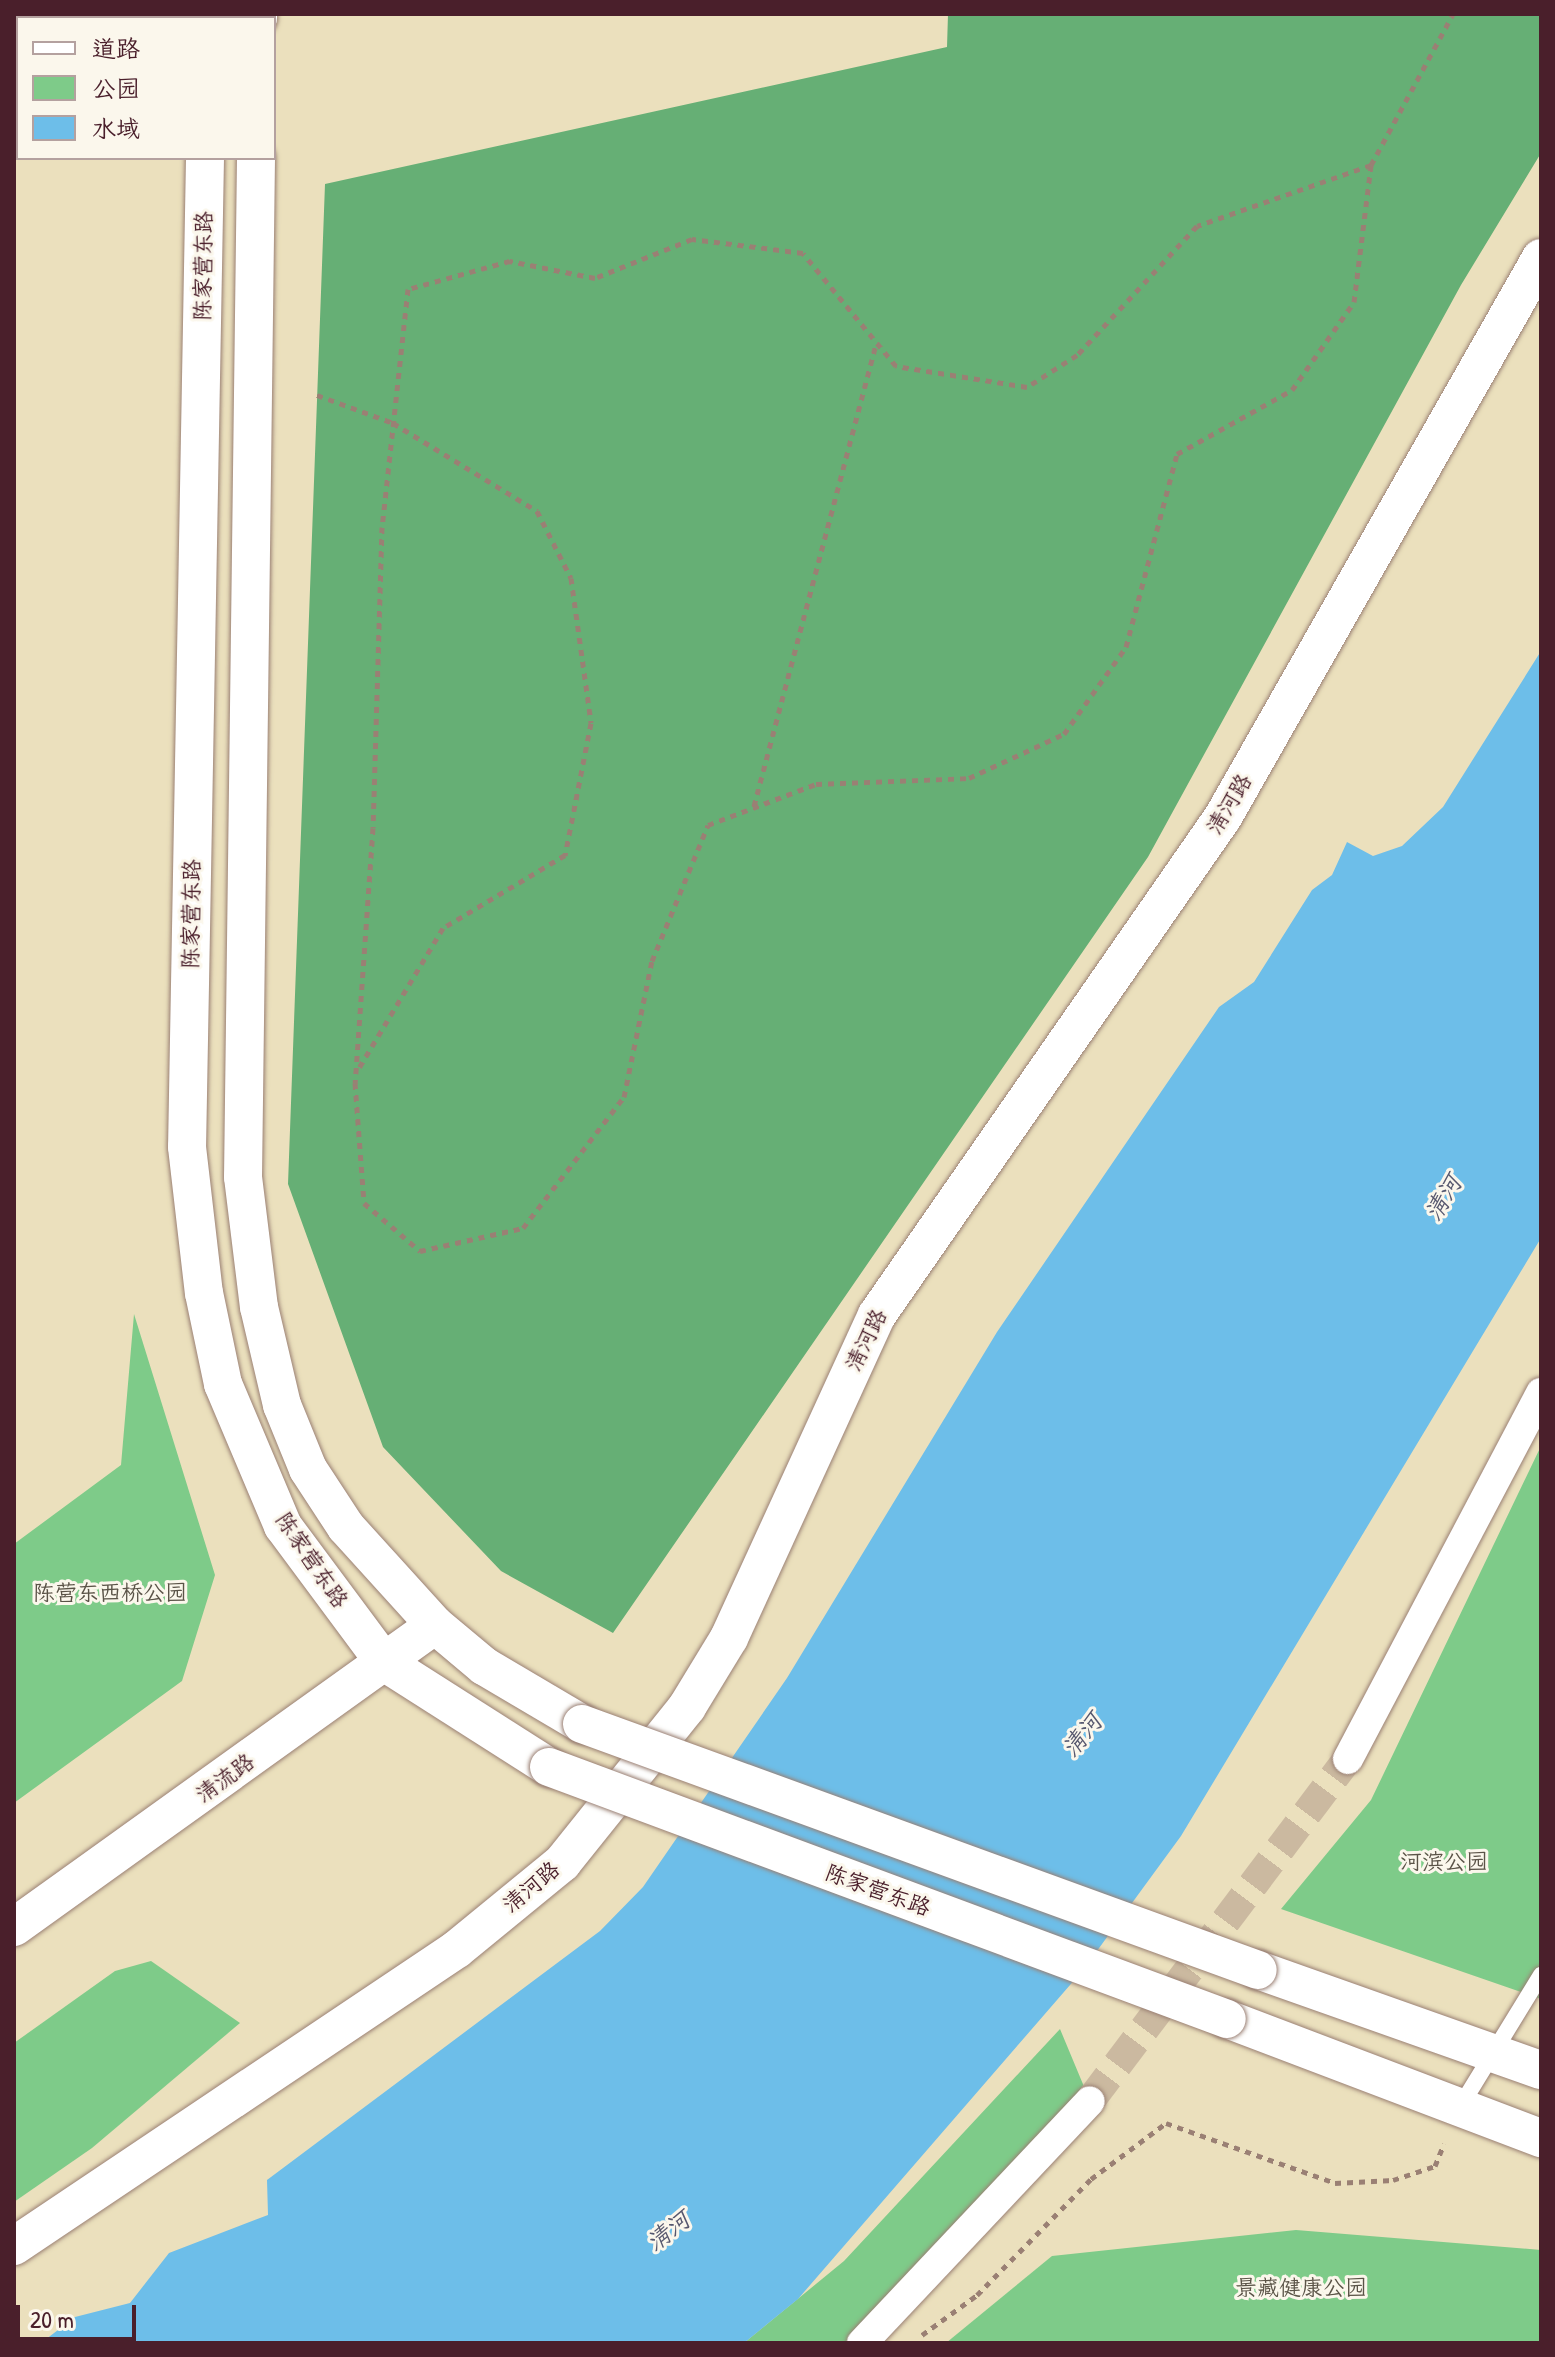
<!DOCTYPE html>
<html>
<head>
<meta charset="utf-8">
<style>
  body { margin:0 }
  #map { position:relative; width:1555px; height:2357px; overflow:hidden; background:#ebe0bd; font-family:"Patrick Hand","LXGW WenKai TC",sans-serif }
  div>[style] { position:absolute }
  .green>* { inset:0; background:#7ecb89 }
  .forest>* { inset:0; background:#66af75 }
  .water>* { inset:0; background:#6dbee9 }
  .minor-tunnel>* { height:30px; margin-top:-15px; transform-origin:0; background:repeating-linear-gradient(90deg,#cbb9a0 0 30px,transparent 0 45px) }
  .path>* { height:5px; margin-top:-2.5px; transform-origin:0; background:repeating-linear-gradient(90deg,#9a8074 0 6px,transparent 0 12px) }
  .roads { filter:drop-shadow(0 0 2px #9a8074) drop-shadow(0 0 2px #9a8074) }
  .service>* { height:16px; margin:-8px; padding:0 8px; transform-origin:8px; border-radius:8px; background:#fff }
  .minor>* { height:30px; margin:-15px; padding:0 15px; transform-origin:15px; border-radius:15px; background:#fff }
  .tertiary>* { height:38px; margin:-19px; padding:0 19px; transform-origin:19px; border-radius:19px; background:#fff }
  .bridges { filter:drop-shadow(0 0 2px #9a8074) drop-shadow(0 0 2px #9a8074) }
  .tertiary-bridge>* { height:38px; margin:-19px; padding:0 19px; transform-origin:19px; border-radius:19px; background:#fff }
  span { translate:-50% -50%; white-space:nowrap; text-align:center; line-height:1.15; -webkit-text-stroke:6px #fbf7ec; paint-order:stroke }
  .street-label { font-size:22px; color:#4a1f2b }
  .park-label { font-size:22px; color:#5a5347 }
  .water-label { font-size:24px; color:#56576e; font-style:italic }
  .frame { position:absolute; inset:0; border:16px solid #4a1f2b; pointer-events:none }
  .legend { position:absolute; left:16px; top:16px; width:260px; height:144px; box-sizing:border-box; background:#fbf7ec; border:2px solid #b4a19f; margin:0; padding:10px 14px; list-style:none; font-size:24px; color:#4a1f2b }
  .legend li { display:flex; align-items:center; gap:16px; height:40px }
  .legend b { width:40px; border:2px solid #b4a19f }
  .scale { position:absolute; left:16px; top:2305px; width:120px; height:36px; box-sizing:border-box; border:4px solid #4a1f2b; border-top:0; padding-left:10px; font-size:24px; line-height:28px; white-space:nowrap; color:#4a1f2b; -webkit-text-stroke:6px #fbf7ec; paint-order:stroke }
</style>
</head>
<body>
<div id="map">
  <div class="green">
    <div style="clip-path:polygon(134px 1314px,215px 1575px,182px 1681px,14px 1803px,14px 1544px,121px 1465px)"></div>
    <div style="clip-path:polygon(1541px 1446px,1541px 1999px,1281px 1909px,1371px 1800px)"></div>
    <div style="clip-path:polygon(151px 1961px,240px 2023px,92px 2148px,14px 2202px,14px 2043px,115px 1971px)"></div>
    <div style="clip-path:polygon(1060px 2029px,1090px 2101px,862px 2343px,744px 2343px,844px 2261px)"></div>
    <div style="clip-path:polygon(1296px 2230px,1541px 2250px,1541px 2343px,946px 2343px,1052px 2256px)"></div>
  </div>
  <div class="forest">
    <div style="clip-path:polygon(948px 14px,1541px 14px,1541px 153px,1461px 285px,1148px 857px,613px 1633px,501px 1571px,383px 1447px,288px 1184px,325px 184px,947px 47px)"></div>
  </div>
  <div class="water">
    <div style="clip-path:polygon(1541px 651px,1541px 1238px,1181px 1836px,1083px 1970px,798px 2299px,744px 2343px,41px 2343px,75px 2317px,130px 2303px,169px 2253px,268px 2215px,267px 2180px,600px 1931px,643px 1887px,787px 1678px,997px 1332px,1219px 1007px,1254px 982px,1312px 890px,1332px 875px,1347px 842px,1373px 856px,1402px 846px,1443px 807px)"></div>
  </div>
  <div class="minor-tunnel">
    <div style="left:1090px;top:2101px;width:428px;rotate:-53deg"></div>
  </div>
  <div class="path">
    <div style="left:1371px;top:165px;width:184px;rotate:160.7deg"></div>
    <div style="left:1197px;top:226px;width:176px;rotate:132.9deg"></div>
    <div style="left:1077px;top:355px;width:59px;rotate:147.4deg"></div>
    <div style="left:1027px;top:387px;width:133px;rotate:-170.9deg"></div>
    <div style="left:896px;top:366px;width:146px;rotate:-129.5deg"></div>
    <div style="left:803px;top:253px;width:112px;rotate:-172.8deg"></div>
    <div style="left:692px;top:239px;width:105px;rotate:158.1deg"></div>
    <div style="left:595px;top:278px;width:87px;rotate:-168.7deg"></div>
    <div style="left:510px;top:261px;width:106px;rotate:164.6deg"></div>
    <div style="left:408px;top:289px;width:239px;rotate:96.2deg"></div>
    <div style="left:382px;top:527px;width:301px;rotate:91.7deg"></div>
    <div style="left:373px;top:828px;width:256px;rotate:94deg"></div>
    <div style="left:355px;top:1083px;width:120px;rotate:85.7deg"></div>
    <div style="left:364px;top:1203px;width:74px;rotate:40.6deg"></div>
    <div style="left:420px;top:1251px;width:106px;rotate:-12.6deg"></div>
    <div style="left:523px;top:1228px;width:165px;rotate:-52.4deg"></div>
    <div style="left:624px;top:1097px;width:139px;rotate:-78.4deg"></div>
    <div style="left:652px;top:961px;width:147px;rotate:-67.6deg"></div>
    <div style="left:708px;top:825px;width:116px;rotate:-20.8deg"></div>
    <div style="left:816px;top:784px;width:153px;rotate:-2.2deg"></div>
    <div style="left:969px;top:778px;width:105px;rotate:-24.9deg"></div>
    <div style="left:1064px;top:734px;width:107px;rotate:-54.5deg"></div>
    <div style="left:1126px;top:647px;width:200px;rotate:-75.2deg"></div>
    <div style="left:1177px;top:454px;width:132px;rotate:-29.1deg"></div>
    <div style="left:1292px;top:390px;width:108px;rotate:-54.8deg"></div>
    <div style="left:1354px;top:302px;width:138px;rotate:-82.9deg"></div>
    <div style="left:1371px;top:165px;width:172px;rotate:-61.5deg"></div>
    <div style="left:317px;top:395px;width:81px;rotate:20.2deg"></div>
    <div style="left:393px;top:423px;width:169px;rotate:31.4deg"></div>
    <div style="left:537px;top:511px;width:75px;rotate:63.1deg"></div>
    <div style="left:571px;top:578px;width:146px;rotate:82.1deg"></div>
    <div style="left:591px;top:723px;width:135px;rotate:101.1deg"></div>
    <div style="left:565px;top:855px;width:142px;rotate:149.1deg"></div>
    <div style="left:443px;top:928px;width:169px;rotate:121deg"></div>
    <div style="left:754px;top:806px;width:480px;rotate:-75.2deg"></div>
    <div style="left:922px;top:2335px;width:68px;rotate:-36deg"></div>
    <div style="left:977px;top:2295px;width:163px;rotate:-45.5deg"></div>
    <div style="left:1091px;top:2179px;width:94px;rotate:-36.7deg"></div>
    <div style="left:1166px;top:2123px;width:179px;rotate:19.5deg"></div>
    <div style="left:1335px;top:2183px;width:58px;rotate:-3deg"></div>
    <div style="left:1393px;top:2180px;width:44px;rotate:-18.4deg"></div>
    <div style="left:1435px;top:2166px;width:24px;rotate:-68deg"></div>
  </div>
  <div class="roads">
    <div class="service">
      <div style="left:1460px;top:2107px;width:155px;rotate:-58.5deg"></div>
    </div>
    <div class="minor">
      <div style="left:1348px;top:1759px;width:414px;rotate:-62.2deg"></div>
      <div style="left:862px;top:2343px;width:332px;rotate:-46.7deg"></div>
    </div>
    <div class="tertiary">
      <div style="left:207px;top:18px;width:4px;rotate:-90deg"></div>
      <div style="left:258px;top:18px;width:4px;rotate:-90deg"></div>
      <div style="left:205px;top:158px;width:989px;rotate:91.04deg"></div>
      <div style="left:187px;top:1147px;width:147px;rotate:83.4deg"></div>
      <div style="left:204px;top:1293px;width:93px;rotate:78.2deg"></div>
      <div style="left:223px;top:1384px;width:154px;rotate:67.1deg"></div>
      <div style="left:283px;top:1526px;width:169px;rotate:53.4deg"></div>
      <div style="left:384px;top:1662px;width:196px;rotate:32.5deg"></div>
      <div style="left:256px;top:158px;width:1019px;rotate:90.73deg"></div>
      <div style="left:243px;top:1177px;width:131px;rotate:83deg"></div>
      <div style="left:259px;top:1307px;width:101px;rotate:76.8deg"></div>
      <div style="left:282px;top:1405px;width:69px;rotate:67.9deg"></div>
      <div style="left:308px;top:1469px;width:69px;rotate:56.8deg"></div>
      <div style="left:346px;top:1527px;width:132px;rotate:47.8deg"></div>
      <div style="left:435px;top:1625px;width:64px;rotate:39.9deg"></div>
      <div style="left:484px;top:1666px;width:114px;rotate:30.6deg"></div>
      <div style="left:14px;top:1927px;width:518px;rotate:-35.65deg"></div>
      <div style="left:1258px;top:1970px;width:300px;rotate:19.5deg"></div>
      <div style="left:1227px;top:2019px;width:336px;rotate:20.8deg"></div>
      <div style="left:14px;top:2246px;width:533px;rotate:-33.84deg"></div>
      <div style="left:457px;top:1949px;width:136px;rotate:-39.3deg"></div>
      <div style="left:562px;top:1863px;width:200px;rotate:-51.3deg"></div>
      <div style="left:687px;top:1707px;width:81px;rotate:-58.7deg"></div>
      <div style="left:729px;top:1638px;width:355px;rotate:-65.4deg"></div>
      <div style="left:877px;top:1315px;width:606px;rotate:-55.21deg"></div>
      <div style="left:1223px;top:817px;width:643px;rotate:-60.37deg"></div>
    </div>
  </div>
  <div class="bridges">
    <div class="tertiary-bridge">
      <div style="left:582px;top:1724px;width:719px;rotate:20deg"></div>
      <div style="left:549px;top:1767px;width:723px;rotate:20.39deg"></div>
    </div>
  </div>
  <div class="street-label">
    <span style="left:203px;top:266px;rotate:-89deg">陈家营东路</span>
    <span style="left:1229px;top:804px;rotate:-59deg">清河路</span>
    <span style="left:191px;top:914px;rotate:-89deg">陈家营东路</span>
    <span style="left:866px;top:1340px;rotate:-64deg">清河路</span>
    <span style="left:312px;top:1560px;rotate:56deg">陈家营东路</span>
    <span style="left:225px;top:1778px;rotate:-36deg">清流路</span>
    <span style="left:531px;top:1887px;rotate:-40deg">清河路</span>
    <span style="left:878px;top:1890px;rotate:20deg">陈家营东路</span>
  </div>
  <div class="park-label">
    <span style="left:110px;top:1593px">陈营东西桥公园</span>
    <span style="left:1444px;top:1862px">河滨公园</span>
    <span style="left:1301px;top:2288px">景藏健康公园</span>
  </div>
  <div class="water-label">
    <span style="left:1443px;top:1198px;rotate:-59deg">清河</span>
    <span style="left:1082px;top:1735px;rotate:-51deg">清河</span>
    <span style="left:668px;top:2231px;rotate:-38deg">清河</span>
  </div>
  <div class="frame"></div>
  <ul class="legend">
  <li><b style="height:10px;background:#fff"></b>道路</li>
  <li><b style="height:22px;background:#7ecb89"></b>公园</li>
  <li><b style="height:22px;background:#6dbee9"></b>水域</li>
  </ul>
  <div class="scale">20 m</div>
</div>
</body>
</html>
